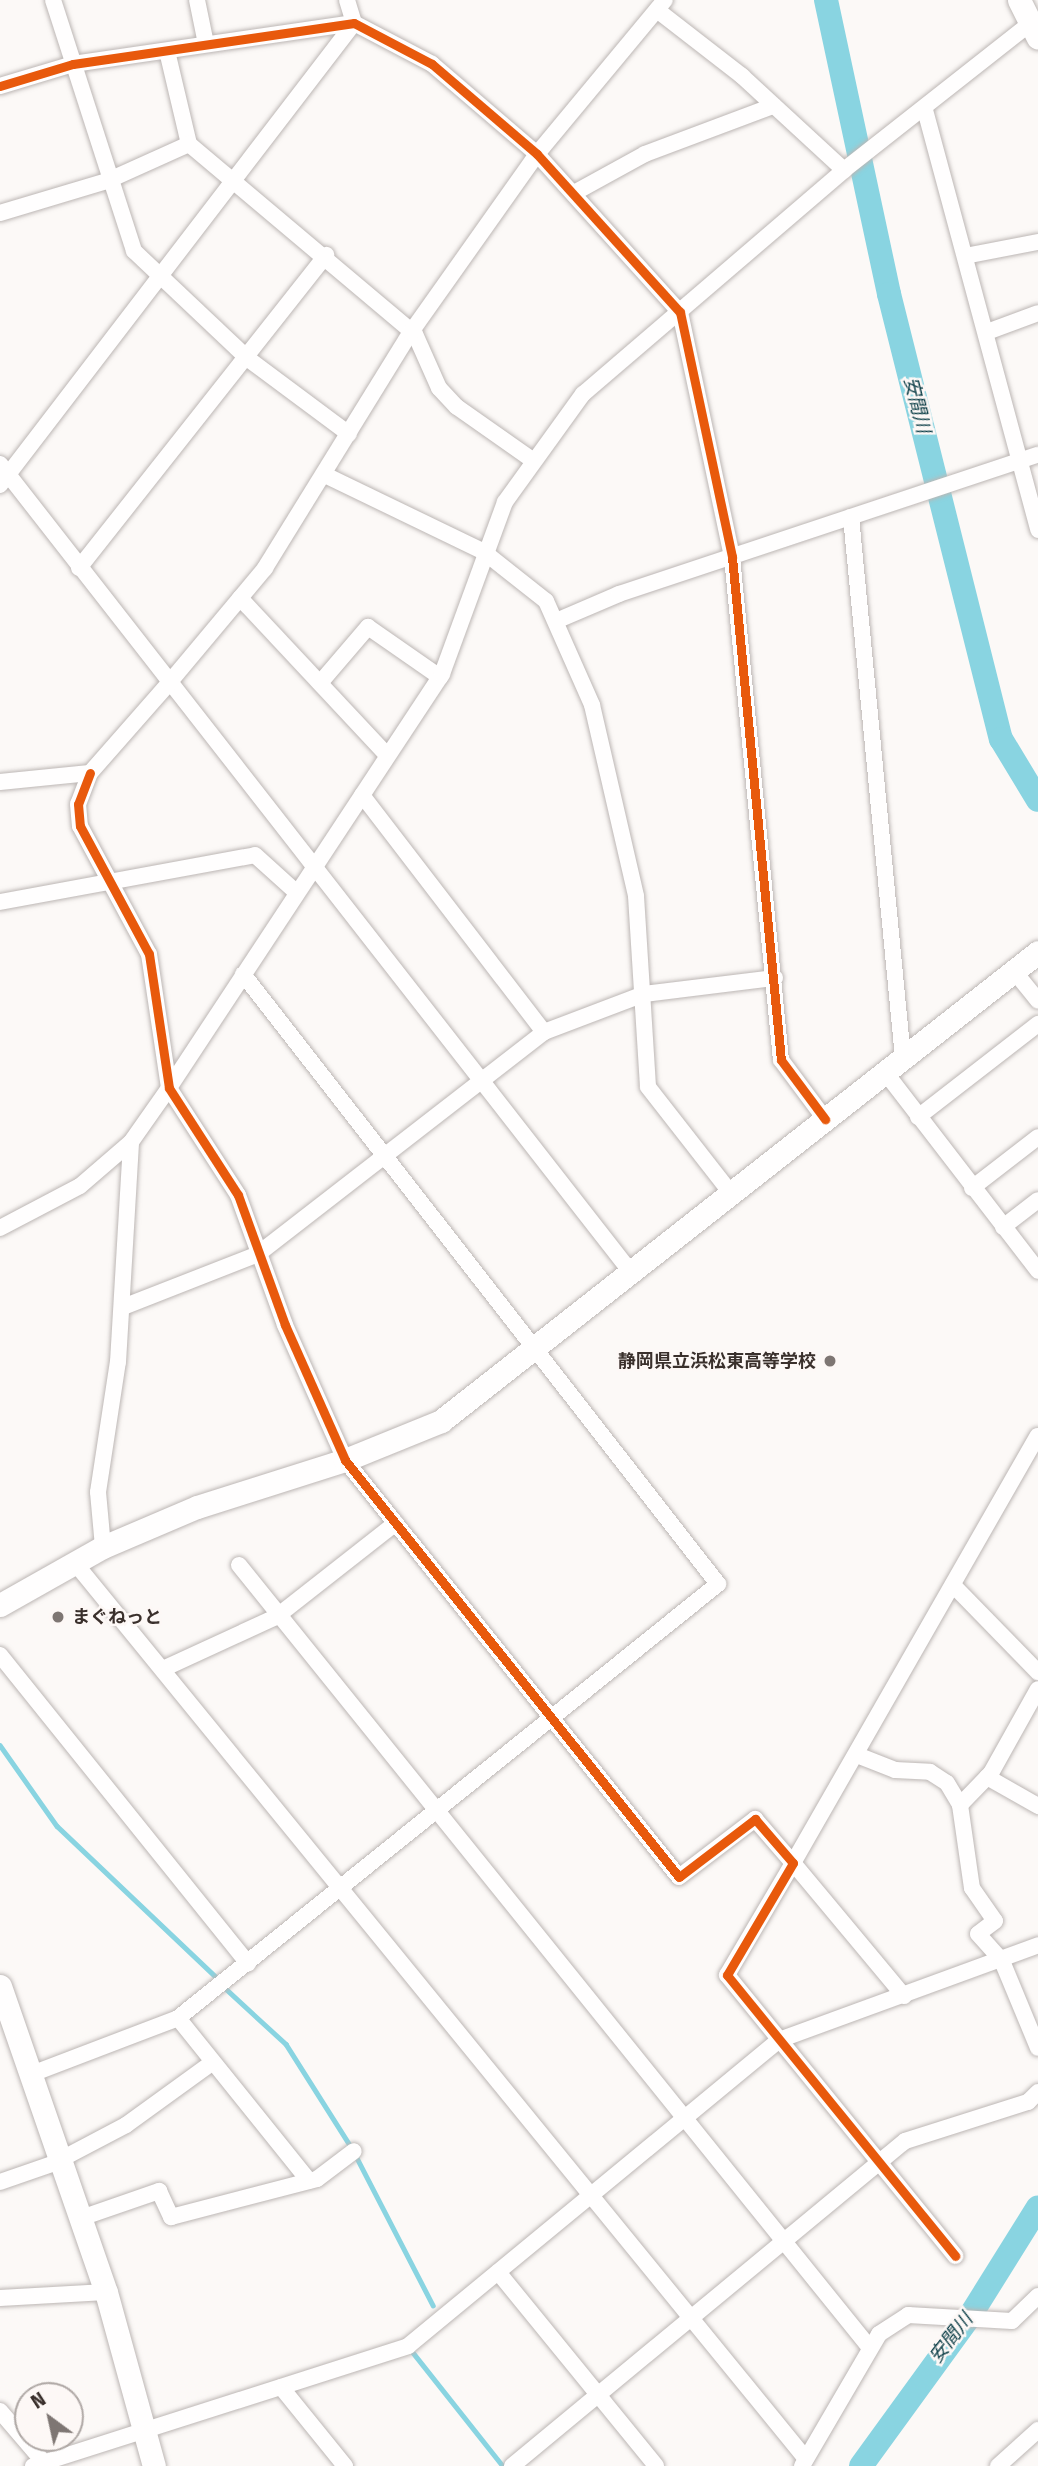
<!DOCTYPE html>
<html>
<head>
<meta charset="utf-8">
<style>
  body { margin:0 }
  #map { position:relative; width:1038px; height:2466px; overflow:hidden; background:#fcf9f7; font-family:"Fira Sans","Noto Sans JP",sans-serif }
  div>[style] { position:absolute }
  .stream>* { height:4.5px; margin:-2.25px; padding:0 2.25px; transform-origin:2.25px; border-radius:2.25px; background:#89d4e1 }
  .river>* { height:24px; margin:-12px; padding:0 12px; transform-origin:12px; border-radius:12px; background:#89d4e1 }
  .roads { filter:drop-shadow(0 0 2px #bcb6b4) drop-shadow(0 0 2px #bcb6b4) }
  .street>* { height:16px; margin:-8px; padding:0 8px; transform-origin:8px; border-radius:8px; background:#fffefe }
  .secondary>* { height:23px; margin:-11.5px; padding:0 11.5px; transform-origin:11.5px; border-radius:11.5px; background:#fffefe }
  .cycleway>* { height:9px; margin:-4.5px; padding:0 4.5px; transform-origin:4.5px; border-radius:4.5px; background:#e8590c }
  .dots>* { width:19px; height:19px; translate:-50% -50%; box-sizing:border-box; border:4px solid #fdf8f6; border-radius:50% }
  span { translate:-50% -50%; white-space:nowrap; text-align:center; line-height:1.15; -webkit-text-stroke:5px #fdf8f6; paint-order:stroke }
  .poi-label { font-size:18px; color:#3a302c; font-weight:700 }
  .right { translate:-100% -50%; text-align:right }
  .left { translate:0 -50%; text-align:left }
  .water-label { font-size:19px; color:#0d3f48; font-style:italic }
  .north { position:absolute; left:14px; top:2382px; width:70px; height:70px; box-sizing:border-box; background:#fdf8f6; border:2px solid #afa8a5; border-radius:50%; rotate:327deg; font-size:19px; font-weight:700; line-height:28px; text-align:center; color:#3a302c }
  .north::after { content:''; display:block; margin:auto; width:24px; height:32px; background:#7e7673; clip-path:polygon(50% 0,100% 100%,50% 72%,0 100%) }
</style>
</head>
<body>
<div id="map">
  <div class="stream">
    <div style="left:0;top:1745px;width:99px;rotate:54.9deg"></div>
    <div style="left:57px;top:1826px;width:218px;rotate:43.5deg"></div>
    <div style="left:225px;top:1988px;width:83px;rotate:42.6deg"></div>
    <div style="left:286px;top:2044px;width:122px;rotate:57.7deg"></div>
    <div style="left:356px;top:2156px;width:168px;rotate:62.7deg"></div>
    <div style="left:411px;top:2350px;width:147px;rotate:51.6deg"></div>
  </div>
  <div class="river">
    <div style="left:826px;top:0;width:301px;rotate:77.9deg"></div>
    <div style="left:889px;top:294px;width:459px;rotate:75.9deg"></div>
    <div style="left:1001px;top:739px;width:71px;rotate:58.8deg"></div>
    <div style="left:861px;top:2466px;width:185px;rotate:-54deg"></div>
    <div style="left:970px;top:2316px;width:128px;rotate:-58deg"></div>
  </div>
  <div class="roads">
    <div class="street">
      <div style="left:53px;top:0;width:264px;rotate:72.1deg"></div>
      <div style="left:134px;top:251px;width:156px;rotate:43.4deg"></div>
      <div style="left:247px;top:358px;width:127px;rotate:36.7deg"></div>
      <div style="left:197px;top:0;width:45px;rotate:78.4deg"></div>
      <div style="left:657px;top:10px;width:108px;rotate:37.8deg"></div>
      <div style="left:742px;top:76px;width:139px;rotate:42.7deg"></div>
      <div style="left:167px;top:51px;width:96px;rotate:76.7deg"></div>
      <div style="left:189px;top:144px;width:295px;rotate:40.1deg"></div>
      <div style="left:415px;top:334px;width:59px;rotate:66deg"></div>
      <div style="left:439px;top:388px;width:26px;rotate:47deg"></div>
      <div style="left:457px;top:407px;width:90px;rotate:35.1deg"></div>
      <div style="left:0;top:86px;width:76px;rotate:-16.8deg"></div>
      <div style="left:73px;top:64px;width:284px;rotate:-8.3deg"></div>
      <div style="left:354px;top:23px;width:88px;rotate:27.7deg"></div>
      <div style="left:432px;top:64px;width:138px;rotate:40.6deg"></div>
      <div style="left:537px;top:154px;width:213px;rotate:47.9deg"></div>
      <div style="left:680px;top:312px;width:250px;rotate:78deg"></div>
      <div style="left:732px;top:557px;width:505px;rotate:84.44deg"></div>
      <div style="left:781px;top:1060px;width:74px;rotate:53.3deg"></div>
      <div style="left:925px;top:110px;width:435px;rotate:74.9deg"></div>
      <div style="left:574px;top:193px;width:81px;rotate:-28.8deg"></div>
      <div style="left:645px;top:154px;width:137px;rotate:-20.6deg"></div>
      <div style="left:0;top:213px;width:112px;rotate:-16.7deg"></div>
      <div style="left:107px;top:181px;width:90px;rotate:-24.3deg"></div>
      <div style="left:965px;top:256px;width:74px;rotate:-10.9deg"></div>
      <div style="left:987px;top:332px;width:54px;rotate:-20.4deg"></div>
      <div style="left:0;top:464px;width:1024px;rotate:52.02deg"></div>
      <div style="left:325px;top:475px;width:177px;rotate:25.8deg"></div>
      <div style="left:484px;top:552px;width:79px;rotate:38.3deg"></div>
      <div style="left:546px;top:601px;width:114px;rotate:66.1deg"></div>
      <div style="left:592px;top:705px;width:196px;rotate:77deg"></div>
      <div style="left:636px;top:896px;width:191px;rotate:86.4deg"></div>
      <div style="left:648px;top:1087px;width:133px;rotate:52deg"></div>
      <div style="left:0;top:485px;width:582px;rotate:-52.54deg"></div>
      <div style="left:354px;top:23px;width:24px;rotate:-107deg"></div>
      <div style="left:851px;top:517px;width:543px;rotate:84.51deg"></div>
      <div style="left:79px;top:568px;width:399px;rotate:-51.7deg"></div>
      <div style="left:240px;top:598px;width:216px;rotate:46.9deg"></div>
      <div style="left:556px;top:621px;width:69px;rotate:-23.2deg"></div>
      <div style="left:619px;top:594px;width:441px;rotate:-18.4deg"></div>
      <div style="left:320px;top:683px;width:74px;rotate:-49.4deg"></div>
      <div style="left:368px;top:627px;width:88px;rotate:34.8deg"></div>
      <div style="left:90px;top:773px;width:33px;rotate:111deg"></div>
      <div style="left:78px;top:804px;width:22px;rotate:85deg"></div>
      <div style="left:80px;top:826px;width:145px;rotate:61.7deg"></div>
      <div style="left:149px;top:954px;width:135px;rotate:81.5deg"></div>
      <div style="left:169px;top:1088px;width:127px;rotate:57.2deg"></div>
      <div style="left:238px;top:1195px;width:138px;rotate:70.1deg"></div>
      <div style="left:285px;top:1325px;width:148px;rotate:66deg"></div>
      <div style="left:345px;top:1460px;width:534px;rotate:51.31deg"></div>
      <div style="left:679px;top:1877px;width:96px;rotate:-37.3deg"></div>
      <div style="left:755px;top:1819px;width:58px;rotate:49.2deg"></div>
      <div style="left:793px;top:1863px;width:130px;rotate:120.5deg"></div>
      <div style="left:727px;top:1975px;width:362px;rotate:50.9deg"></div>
      <div style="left:0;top:782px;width:90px;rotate:-5.7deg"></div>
      <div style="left:90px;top:773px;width:120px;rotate:-48.7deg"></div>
      <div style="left:169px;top:683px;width:150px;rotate:-50.1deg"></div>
      <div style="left:265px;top:568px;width:278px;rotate:-58.3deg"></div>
      <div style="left:411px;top:332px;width:218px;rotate:-54.7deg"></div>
      <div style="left:537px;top:154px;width:200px;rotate:-50.3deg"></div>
      <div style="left:362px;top:795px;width:299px;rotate:52.5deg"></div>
      <div style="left:0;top:902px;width:259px;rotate:-10.4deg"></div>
      <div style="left:255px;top:855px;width:55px;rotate:42.1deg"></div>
      <div style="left:1014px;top:971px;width:38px;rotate:51deg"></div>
      <div style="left:885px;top:1072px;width:251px;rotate:52.4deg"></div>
      <div style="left:918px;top:1117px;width:152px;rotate:-37.8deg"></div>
      <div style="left:972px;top:1188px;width:83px;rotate:-37.7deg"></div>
      <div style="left:1003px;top:1227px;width:44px;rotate:-37.6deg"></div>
      <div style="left:0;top:1228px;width:90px;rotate:-27.7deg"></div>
      <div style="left:80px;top:1186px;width:67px;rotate:-40.8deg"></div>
      <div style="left:131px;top:1142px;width:66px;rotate:-54.9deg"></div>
      <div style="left:169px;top:1088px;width:496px;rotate:-56.6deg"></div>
      <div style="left:442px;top:674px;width:183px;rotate:-69.9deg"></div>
      <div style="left:505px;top:502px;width:133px;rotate:-54.2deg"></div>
      <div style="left:583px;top:394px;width:344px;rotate:-40.6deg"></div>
      <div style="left:844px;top:170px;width:238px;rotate:-38.2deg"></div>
      <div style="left:123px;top:1307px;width:145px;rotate:-21.4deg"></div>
      <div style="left:258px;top:1254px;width:362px;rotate:-37.8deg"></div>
      <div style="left:544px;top:1032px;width:107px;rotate:-20.8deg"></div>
      <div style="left:644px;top:994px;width:132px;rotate:-7deg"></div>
      <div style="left:103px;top:1547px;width:55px;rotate:-95.2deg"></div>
      <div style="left:98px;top:1492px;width:132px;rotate:-81.3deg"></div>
      <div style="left:118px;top:1362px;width:220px;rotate:-86.6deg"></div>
      <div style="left:75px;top:1563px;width:1156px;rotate:50.79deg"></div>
      <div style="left:239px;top:1565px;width:1006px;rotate:51.14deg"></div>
      <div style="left:953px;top:1585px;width:122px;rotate:45.7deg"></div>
      <div style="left:0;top:1655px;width:396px;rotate:51.2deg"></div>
      <div style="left:165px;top:1668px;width:122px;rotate:-24.7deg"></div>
      <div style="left:276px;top:1617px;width:152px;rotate:-38.1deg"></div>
      <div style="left:857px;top:1755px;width:41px;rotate:21.5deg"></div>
      <div style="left:895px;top:1770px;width:35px;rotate:3deg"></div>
      <div style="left:930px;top:1772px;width:20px;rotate:33deg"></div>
      <div style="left:947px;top:1783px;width:26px;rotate:59deg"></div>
      <div style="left:960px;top:1805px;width:84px;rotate:81.8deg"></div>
      <div style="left:972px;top:1888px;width:40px;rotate:55.1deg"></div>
      <div style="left:995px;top:1921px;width:21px;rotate:143deg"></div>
      <div style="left:978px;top:1934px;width:36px;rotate:48deg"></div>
      <div style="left:1002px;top:1961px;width:94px;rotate:67.5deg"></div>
      <div style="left:987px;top:1777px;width:59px;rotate:29.6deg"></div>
      <div style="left:960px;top:1805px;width:45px;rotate:-45.9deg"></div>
      <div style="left:991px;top:1773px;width:96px;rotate:-60.8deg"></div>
      <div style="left:904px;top:1996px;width:173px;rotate:-129.8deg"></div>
      <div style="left:793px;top:1863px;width:492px;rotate:-60.2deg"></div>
      <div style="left:178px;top:2018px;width:209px;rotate:51.2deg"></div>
      <div style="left:29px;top:2075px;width:160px;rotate:-20.9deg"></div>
      <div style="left:178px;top:2018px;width:693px;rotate:-38.79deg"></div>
      <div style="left:718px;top:1584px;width:773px;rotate:-127.91deg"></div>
      <div style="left:0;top:2182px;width:55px;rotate:-19.1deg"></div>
      <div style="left:52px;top:2164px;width:84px;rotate:-27.8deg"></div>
      <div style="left:126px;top:2125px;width:107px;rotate:-35.9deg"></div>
      <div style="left:81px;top:2218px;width:83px;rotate:-19.1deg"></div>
      <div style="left:159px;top:2191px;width:29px;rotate:65deg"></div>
      <div style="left:171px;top:2217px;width:151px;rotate:-14.6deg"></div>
      <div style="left:317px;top:2179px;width:46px;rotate:-37.1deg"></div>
      <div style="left:498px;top:2272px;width:250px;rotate:50.8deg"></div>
      <div style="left:0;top:2298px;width:106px;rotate:-3.2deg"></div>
      <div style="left:281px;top:2387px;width:102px;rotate:51deg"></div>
      <div style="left:0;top:2411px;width:63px;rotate:49.5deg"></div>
      <div style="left:33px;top:2466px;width:394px;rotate:-17.7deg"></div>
      <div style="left:408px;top:2346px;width:481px;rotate:-39.5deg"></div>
      <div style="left:779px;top:2040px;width:276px;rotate:-20.1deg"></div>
      <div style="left:512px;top:2466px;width:510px;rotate:-39.59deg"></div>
      <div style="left:905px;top:2141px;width:129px;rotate:-17.6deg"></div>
      <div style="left:1028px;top:2102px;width:14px;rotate:-45deg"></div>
      <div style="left:802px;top:2466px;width:153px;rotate:-59.7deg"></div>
      <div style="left:879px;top:2334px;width:35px;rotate:-33deg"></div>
      <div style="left:908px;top:2315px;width:104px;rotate:3.3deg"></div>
      <div style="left:1012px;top:2321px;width:36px;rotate:-44deg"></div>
      <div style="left:998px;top:2466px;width:54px;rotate:-42deg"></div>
    </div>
    <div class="secondary">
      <div style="left:1019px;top:0;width:42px;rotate:63.4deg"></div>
      <div style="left:0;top:1605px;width:118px;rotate:-29.4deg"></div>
      <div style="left:103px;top:1547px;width:102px;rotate:-23.1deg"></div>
      <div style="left:197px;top:1507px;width:155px;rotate:-17.6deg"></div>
      <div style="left:345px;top:1460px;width:104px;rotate:-22.1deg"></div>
      <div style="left:441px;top:1421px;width:759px;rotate:-38.15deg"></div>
      <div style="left:0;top:1986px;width:324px;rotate:70.9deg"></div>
      <div style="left:106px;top:2292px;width:180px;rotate:74.6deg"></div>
    </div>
  </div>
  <div class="cycleway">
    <div style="left:0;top:86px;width:76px;rotate:-16.8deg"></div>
    <div style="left:73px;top:64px;width:284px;rotate:-8.3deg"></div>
    <div style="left:354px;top:23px;width:88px;rotate:27.7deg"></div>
    <div style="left:432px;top:64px;width:138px;rotate:40.6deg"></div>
    <div style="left:537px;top:154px;width:213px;rotate:47.9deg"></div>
    <div style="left:680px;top:312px;width:250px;rotate:78deg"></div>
    <div style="left:732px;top:557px;width:505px;rotate:84.44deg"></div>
    <div style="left:781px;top:1060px;width:74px;rotate:53.3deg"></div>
    <div style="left:90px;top:773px;width:33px;rotate:111deg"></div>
    <div style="left:78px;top:804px;width:22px;rotate:85deg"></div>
    <div style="left:80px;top:826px;width:145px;rotate:61.7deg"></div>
    <div style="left:149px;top:954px;width:135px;rotate:81.5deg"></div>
    <div style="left:169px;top:1088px;width:127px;rotate:57.2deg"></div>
    <div style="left:238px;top:1195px;width:138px;rotate:70.1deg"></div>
    <div style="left:285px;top:1325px;width:148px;rotate:66deg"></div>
    <div style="left:345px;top:1460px;width:534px;rotate:51.31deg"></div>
    <div style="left:679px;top:1877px;width:96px;rotate:-37.3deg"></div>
    <div style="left:755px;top:1819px;width:58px;rotate:49.2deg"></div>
    <div style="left:793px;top:1863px;width:130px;rotate:120.5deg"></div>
    <div style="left:727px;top:1975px;width:362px;rotate:50.9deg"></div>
  </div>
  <div class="dots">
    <div style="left:830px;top:1361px;background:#7e7673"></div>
    <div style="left:58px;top:1617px;background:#7e7673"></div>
  </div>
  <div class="poi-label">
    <span class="right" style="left:816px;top:1361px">静岡県立浜松東高等学校</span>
    <span class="left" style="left:72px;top:1617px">まぐねっと</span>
  </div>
  <div class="water-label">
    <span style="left:917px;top:405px;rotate:76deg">安間川</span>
    <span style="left:951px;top:2338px;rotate:-52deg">安間川</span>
  </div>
  <div class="north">N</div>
</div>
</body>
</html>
